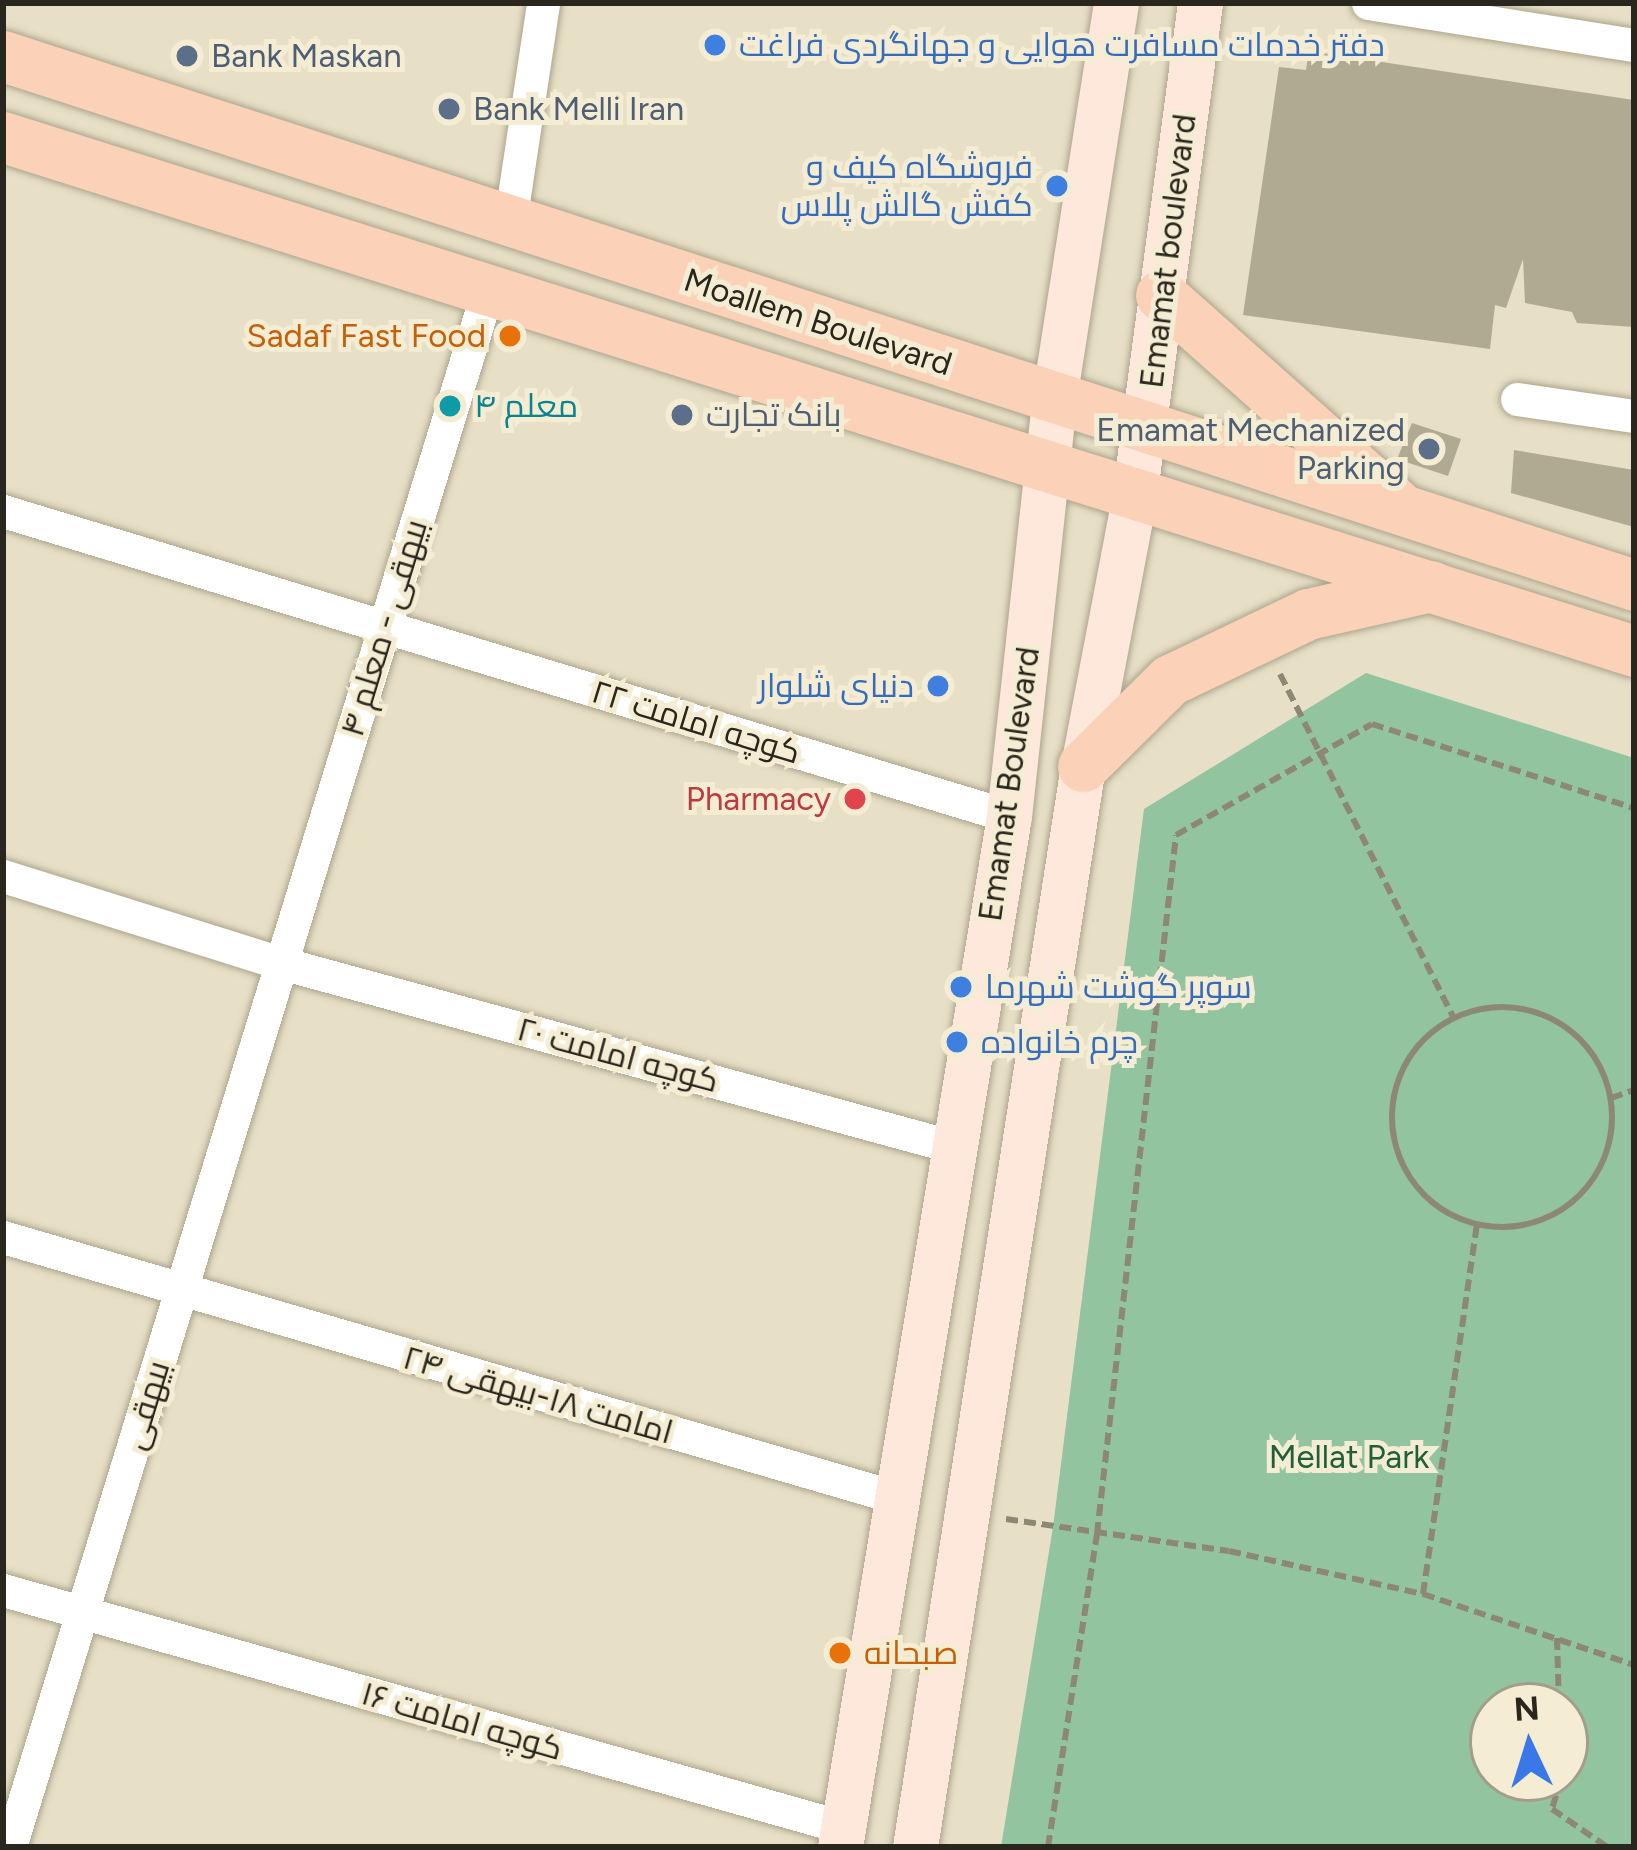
<!DOCTYPE html>
<html>
<head>
<meta charset="utf-8">
<style>
  body { margin:0 }
  #map { position:relative; width:1637px; height:1850px; overflow:hidden; background:#e7dfc6; font-family:Figtree,Cairo,sans-serif }
  div>[style] { position:absolute }
  .green>* { inset:0; background:#91c49f }
  .building>* { inset:0; background:#b1aa92 }
  .path>* { height:6px; margin-top:-3px; transform-origin:0; background:repeating-linear-gradient(90deg,#8d8776 0 12px,transparent 0 18px) }
  .path>.ring { margin:-3px; padding:0; box-sizing:content-box; background:none; border:6px solid #8d8776; border-radius:50% }
  .roads { filter:drop-shadow(0 0 3px #aca58d) drop-shadow(0 0 3px #aca58d) }
  .minor>* { height:33px; margin:-16.5px; padding:0 16.5px; transform-origin:16.5px; border-radius:16.5px; background:#fff }
  .secondary>* { height:45px; margin:-22.5px; padding:0 22.5px; transform-origin:22.5px; border-radius:22.5px; background:#fde8db }
  .primary>* { height:51px; margin:-25.5px; padding:0 25.5px; transform-origin:25.5px; border-radius:25.5px; background:#fbd1b8 }
  .dots>* { width:33px; height:33px; translate:-50% -50%; box-sizing:border-box; border:6px solid #f5edd3; border-radius:50% }
  span { translate:-50% -50%; white-space:nowrap; text-align:center; line-height:1.15; -webkit-text-stroke:10px #f5edd3; paint-order:stroke }
  .shop-label { font-size:33px; color:#366cbe }
  .left { translate:0 -50%; text-align:left }
  .right { translate:-100% -50%; text-align:right }
  .service-label { font-size:33px; color:#4e5e75 }
  .street-label { font-size:33px; color:#29261d }
  .food-label { font-size:33px; color:#c56008 }
  .culture-label { font-size:33px; color:#0d838f }
  .health-label { font-size:33px; color:#be3a42 }
  .park-label { font-size:33px; color:#206038 }
  .frame { position:absolute; inset:0; border:6px solid #29261d; pointer-events:none }
  .north { position:absolute; left:1469px; top:1682px; width:120px; height:120px; box-sizing:border-box; background:#f5edd3; border:3px solid #a39d8a; border-radius:50%; rotate:356deg; font-size:33px; font-weight:700; line-height:48px; text-align:center; color:#29261d }
  .north::after { content:''; display:block; margin:auto; width:42px; height:54px; background:#3978e6; clip-path:polygon(50% 0,100% 100%,50% 72%,0 100%) }
</style>
</head>
<body>
<div id="map">
  <div class="green">
    <div style="clip-path:polygon(evenodd,1366px 673px,1634px 758px,1634px 1847px,1001px 1847px,1053px 1527px,1144px 809px,1366px 673px,1493px 1706px,1565px 1706px,1565px 1778px,1493px 1778px,1493px 1706px)"></div>
  </div>
  <div class="building">
    <div style="clip-path:polygon(1309px 51px,1634px 100px,1634px 327px,1577px 323px,1572px 312px,1525px 303px,1523px 259px,1506px 308px,1495px 305px,1490px 349px,1243px 315px,1279px 67px,1306px 70px)"></div>
    <div style="clip-path:polygon(1412px 423px,1461px 439px,1448px 476px,1397px 459px)"></div>
    <div style="clip-path:polygon(1514px 450px,1634px 470px,1634px 527px,1511px 493px)"></div>
  </div>
  <div class="path">
    <div style="left:1280px;top:674px;width:386px;rotate:63.2deg"></div>
    <div class="ring" style="left:1392px;top:1007px;width:214px;height:214px"></div>
    <div style="left:1611px;top:1098px;width:24px;rotate:-19deg"></div>
    <div style="left:1006px;top:1519px;width:225px;rotate:8.2deg"></div>
    <div style="left:1229px;top:1551px;width:199px;rotate:12.5deg"></div>
    <div style="left:1423px;top:1594px;width:223px;rotate:18.6deg"></div>
    <div style="left:1423px;top:1594px;width:373px;rotate:-81.7deg"></div>
    <div style="left:1557px;top:1638px;width:68px;rotate:88.3deg"></div>
    <div style="left:1565px;top:1745px;width:18px;rotate:90deg"></div>
    <div style="left:1561px;top:1778px;width:32px;rotate:106deg"></div>
    <div style="left:1552px;top:1809px;width:67px;rotate:34.6deg"></div>
    <div style="left:1048px;top:1847px;width:317px;rotate:-81.1deg"></div>
    <div style="left:1097px;top:1534px;width:703px;rotate:-83.55deg"></div>
    <div style="left:1176px;top:835px;width:225px;rotate:-29.5deg"></div>
    <div style="left:1372px;top:724px;width:275px;rotate:17.8deg"></div>
  </div>
  <div class="roads">
    <div class="minor">
      <div style="left:1368px;top:3px;width:269px;rotate:9deg"></div>
      <div style="left:510px;top:222px;width:221px;rotate:-81.4deg"></div>
      <div style="left:1517px;top:399px;width:118px;rotate:8.3deg"></div>
      <div style="left:3px;top:511px;width:1051px;rotate:16.87deg"></div>
      <div style="left:3px;top:876px;width:291px;rotate:17.4deg"></div>
      <div style="left:281px;top:963px;width:698px;rotate:15.29deg"></div>
      <div style="left:3px;top:1237px;width:929px;rotate:16.25deg"></div>
      <div style="left:3px;top:1590px;width:873px;rotate:15.76deg"></div>
      <div style="left:10px;top:1847px;width:1626px;rotate:-72.94deg"></div>
    </div>
    <div class="secondary">
      <div style="left:840px;top:1847px;width:1045px;rotate:-80.69deg"></div>
      <div style="left:1009px;top:816px;width:419px;rotate:-83.8deg"></div>
      <div style="left:1054px;top:399px;width:401px;rotate:-81.1deg"></div>
      <div style="left:915px;top:1847px;width:1094px;rotate:-81.17deg"></div>
      <div style="left:1083px;top:766px;width:273px;rotate:-79.2deg"></div>
      <div style="left:1134px;top:498px;width:499px;rotate:-82.4deg"></div>
    </div>
    <div class="primary">
      <div style="left:3px;top:56px;width:1715px;rotate:17.97deg"></div>
      <div style="left:3px;top:137px;width:1710px;rotate:17.49deg"></div>
      <div style="left:1161px;top:295px;width:314px;rotate:41.6deg"></div>
      <div style="left:1083px;top:766px;width:122px;rotate:-44.7deg"></div>
      <div style="left:1170px;top:680px;width:153px;rotate:-25.6deg"></div>
      <div style="left:1308px;top:614px;width:126px;rotate:-12.8deg"></div>
    </div>
  </div>
  <div class="dots">
    <div style="left:715px;top:45px;background:#3f7fe0"></div>
    <div style="left:187px;top:56px;background:#5c6f8a"></div>
    <div style="left:449px;top:109px;background:#5c6f8a"></div>
    <div style="left:1057px;top:186px;background:#3f7fe0"></div>
    <div style="left:510px;top:336px;background:#e8710a"></div>
    <div style="left:450px;top:406px;background:#0f9aa8"></div>
    <div style="left:682px;top:415px;background:#5c6f8a"></div>
    <div style="left:1429px;top:449px;background:#5c6f8a"></div>
    <div style="left:938px;top:686px;background:#3f7fe0"></div>
    <div style="left:855px;top:799px;background:#e0444e"></div>
    <div style="left:961px;top:987px;background:#3f7fe0"></div>
    <div style="left:957px;top:1042px;background:#3f7fe0"></div>
    <div style="left:840px;top:1653px;background:#e8710a"></div>
  </div>
  <div class="shop-label">
    <span class="left" style="left:739px;top:45px">دفتر خدمات مسافرت هوایی و جهانگردی فراغت</span>
    <span class="right" style="left:1033px;top:186px">فروشگاه کیف و<br>کفش گالش پلاس</span>
    <span class="right" style="left:914px;top:686px">دنیای شلوار</span>
    <span class="left" style="left:985px;top:987px">سوپر گوشت شهرما</span>
    <span class="left" style="left:981px;top:1042px">چرم خانواده</span>
  </div>
  <div class="service-label">
    <span class="left" style="left:211px;top:56px">Bank Maskan</span>
    <span class="left" style="left:473px;top:109px">Bank Melli Iran</span>
    <span class="left" style="left:706px;top:415px">بانک تجارت</span>
    <span class="right" style="left:1405px;top:449px">Emamat Mechanized<br>Parking</span>
  </div>
  <div class="street-label">
    <span style="left:1168px;top:251px;rotate:-83deg">Emamat boulevard</span>
    <span style="left:818px;top:322px;rotate:18deg">Moallem Boulevard</span>
    <span style="left:384px;top:628px;rotate:-73deg">بیهقی - معلم ۴</span>
    <span style="left:696px;top:722px;rotate:17deg">کوچه امامت ۲۲</span>
    <span style="left:1009px;top:784px;rotate:-82deg">Emamat Boulevard</span>
    <span style="left:618px;top:1055px;rotate:15deg">کوچه امامت ۲۰</span>
    <span style="left:538px;top:1395px;rotate:16deg">امامت ۱۸-بیهقی ۲۴</span>
    <span style="left:146px;top:1405px;rotate:-73deg">بیهقی</span>
    <span style="left:462px;top:1721px;rotate:16deg">کوچه امامت ۱۶</span>
  </div>
  <div class="food-label">
    <span class="right" style="left:486px;top:336px">Sadaf Fast Food</span>
    <span class="left" style="left:864px;top:1653px">صبحانه</span>
  </div>
  <div class="culture-label">
    <span class="left" style="left:474px;top:406px">معلم ۴</span>
  </div>
  <div class="health-label">
    <span class="right" style="left:831px;top:799px">Pharmacy</span>
  </div>
  <div class="park-label">
    <span style="left:1349px;top:1457px">Mellat Park</span>
  </div>
  <div class="frame"></div>
  <div class="north">N</div>
</div>
</body>
</html>
